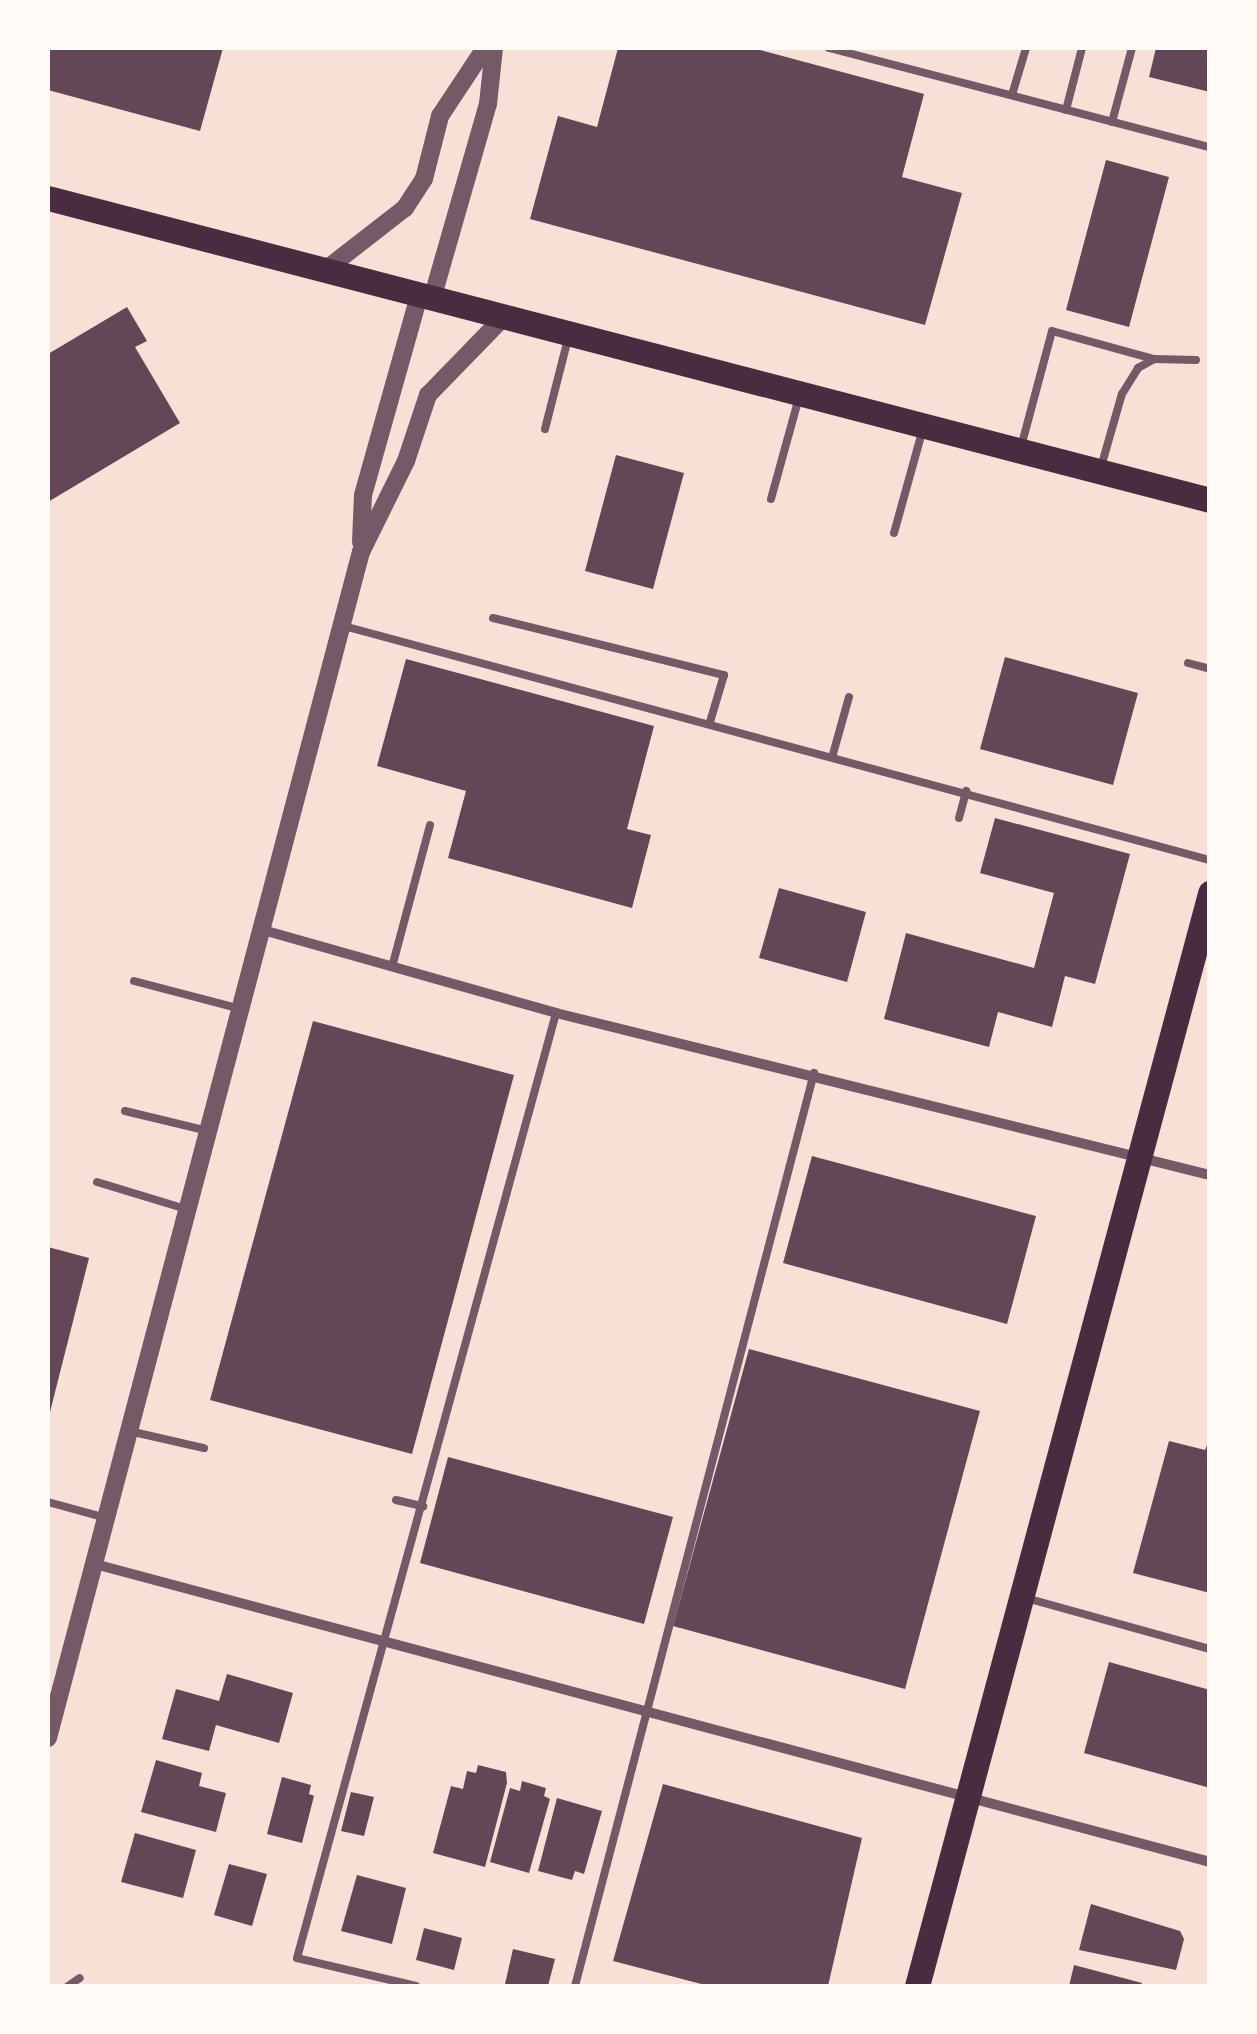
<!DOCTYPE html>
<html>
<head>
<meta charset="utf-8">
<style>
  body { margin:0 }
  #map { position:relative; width:1257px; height:2034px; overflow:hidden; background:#f7e1d7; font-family:Overpass,sans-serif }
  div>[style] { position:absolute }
  .building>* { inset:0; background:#644757 }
  .service>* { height:8px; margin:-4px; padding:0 4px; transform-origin:4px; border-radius:4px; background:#755966 }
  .minor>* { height:10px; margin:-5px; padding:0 5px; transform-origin:5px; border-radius:5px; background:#755966 }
  .tertiary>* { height:18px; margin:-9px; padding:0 9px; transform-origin:9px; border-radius:9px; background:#755966 }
  .primary>* { height:25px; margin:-12.5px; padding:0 12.5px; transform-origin:12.5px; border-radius:12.5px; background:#4a2c40 }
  span { translate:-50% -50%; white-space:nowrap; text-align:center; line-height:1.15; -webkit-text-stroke:9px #fffaf5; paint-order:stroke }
  .frame { position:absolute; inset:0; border:50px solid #fffaf5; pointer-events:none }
</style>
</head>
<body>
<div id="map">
  <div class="building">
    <div style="clip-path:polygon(48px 48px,223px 48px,200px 131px,48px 90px)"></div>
    <div style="clip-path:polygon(618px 48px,753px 48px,924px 94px,902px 177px,962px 193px,925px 325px,530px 219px,558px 116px,597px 127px)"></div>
    <div style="clip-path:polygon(1156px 48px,1210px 48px,1210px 92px,1149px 77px)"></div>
    <div style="clip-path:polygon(1106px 160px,1169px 177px,1129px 327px,1066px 310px)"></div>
    <div style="clip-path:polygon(127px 307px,147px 341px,135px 347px,180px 423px,48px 502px,48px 354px)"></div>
    <div style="clip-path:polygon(616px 455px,684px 473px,653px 589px,585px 571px)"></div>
    <div style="clip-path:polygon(1005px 657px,1138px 693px,1113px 785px,980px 749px)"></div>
    <div style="clip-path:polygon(406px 659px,654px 726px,627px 829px,651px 835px,632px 908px,448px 858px,466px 791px,377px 766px)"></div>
    <div style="clip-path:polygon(995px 818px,1130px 854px,1095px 984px,1065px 976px,1052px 1027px,998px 1012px,989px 1047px,884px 1019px,906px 933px,1034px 968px,1054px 893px,980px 873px)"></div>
    <div style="clip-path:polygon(779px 888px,866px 912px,847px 982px,759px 958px)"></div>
    <div style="clip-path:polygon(313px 1021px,514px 1075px,412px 1454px,210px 1400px)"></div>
    <div style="clip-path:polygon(812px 1156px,1036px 1216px,1007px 1324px,783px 1263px)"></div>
    <div style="clip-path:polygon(48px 1247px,89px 1258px,49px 1416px,48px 1416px)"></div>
    <div style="clip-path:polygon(749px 1349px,980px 1411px,905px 1689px,673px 1626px)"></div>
    <div style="clip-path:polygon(1210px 1438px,1210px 1593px,1133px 1573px,1169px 1441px,1205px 1450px)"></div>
    <div style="clip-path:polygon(448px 1457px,673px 1517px,644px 1624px,420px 1563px)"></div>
    <div style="clip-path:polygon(1109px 1662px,1210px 1690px,1210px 1788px,1084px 1753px)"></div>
    <div style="clip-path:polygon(227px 1674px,293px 1693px,279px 1743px,216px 1725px,209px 1751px,162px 1739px,176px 1689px,219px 1701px)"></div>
    <div style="clip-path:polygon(156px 1760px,202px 1773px,199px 1786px,226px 1793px,216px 1832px,141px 1812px)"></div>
    <div style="clip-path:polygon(478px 1765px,506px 1772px,507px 1783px,485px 1867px,433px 1853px,451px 1786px,463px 1789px,467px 1771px,476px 1773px)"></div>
    <div style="clip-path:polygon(282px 1777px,311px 1785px,309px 1794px,314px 1796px,302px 1843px,267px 1834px)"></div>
    <div style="clip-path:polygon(522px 1781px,546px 1788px,544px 1796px,550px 1799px,529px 1873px,490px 1862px,510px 1788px,520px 1791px)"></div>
    <div style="clip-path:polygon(663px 1784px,862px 1838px,828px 1986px,709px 1986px,613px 1961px)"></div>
    <div style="clip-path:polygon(351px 1792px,374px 1797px,364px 1836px,341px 1831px)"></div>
    <div style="clip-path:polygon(557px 1798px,602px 1811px,584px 1874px,575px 1871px,572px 1880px,538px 1871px)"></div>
    <div style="clip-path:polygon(135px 1833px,196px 1850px,183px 1898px,121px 1882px)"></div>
    <div style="clip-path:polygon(229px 1864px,267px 1874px,252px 1926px,214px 1915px)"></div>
    <div style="clip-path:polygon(357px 1875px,406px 1888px,392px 1944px,341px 1931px)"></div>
    <div style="clip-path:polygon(1091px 1904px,1180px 1931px,1184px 1939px,1176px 1970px,1079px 1950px)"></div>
    <div style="clip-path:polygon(424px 1928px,462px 1938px,454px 1970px,416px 1960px)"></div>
    <div style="clip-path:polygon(513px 1949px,555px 1959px,548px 1986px,505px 1984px)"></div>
    <div style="clip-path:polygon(1074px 1965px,1142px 1983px,1141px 1986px,1069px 1986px)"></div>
  </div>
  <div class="service">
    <div style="left:829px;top:48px;width:394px;rotate:14.6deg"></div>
    <div style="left:1012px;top:95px;width:49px;rotate:-73.4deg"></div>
    <div style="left:1066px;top:110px;width:64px;rotate:-75.5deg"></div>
    <div style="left:1112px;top:122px;width:77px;rotate:-74.9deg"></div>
    <div style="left:545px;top:429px;width:93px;rotate:-75.7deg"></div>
    <div style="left:1021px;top:447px;width:120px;rotate:-75deg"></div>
    <div style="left:1052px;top:331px;width:106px;rotate:15.4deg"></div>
    <div style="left:1101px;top:467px;width:76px;rotate:-74deg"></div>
    <div style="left:1122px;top:394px;width:31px;rotate:-58deg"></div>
    <div style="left:1138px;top:368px;width:18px;rotate:-29deg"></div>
    <div style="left:1154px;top:359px;width:42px;rotate:1.4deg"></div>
    <div style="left:771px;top:499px;width:106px;rotate:-74.6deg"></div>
    <div style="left:894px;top:533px;width:105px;rotate:-74.5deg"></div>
    <div style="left:493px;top:618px;width:238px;rotate:13.9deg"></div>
    <div style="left:724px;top:675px;width:49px;rotate:106.6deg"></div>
    <div style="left:340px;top:625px;width:901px;rotate:15.12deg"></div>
    <div style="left:1188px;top:663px;width:23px;rotate:15deg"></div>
    <div style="left:833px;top:754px;width:59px;rotate:-74.3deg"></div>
    <div style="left:959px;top:818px;width:28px;rotate:-75deg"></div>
    <div style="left:392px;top:967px;width:147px;rotate:-75deg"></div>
    <div style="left:134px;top:981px;width:111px;rotate:14.7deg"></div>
    <div style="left:125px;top:1111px;width:85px;rotate:13.5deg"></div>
    <div style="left:97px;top:1182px;width:93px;rotate:16.9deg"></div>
    <div style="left:129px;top:1431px;width:77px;rotate:12.8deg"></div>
    <div style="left:396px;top:1500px;width:28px;rotate:13deg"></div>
    <div style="left:48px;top:1502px;width:60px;rotate:15.4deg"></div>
    <div style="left:1026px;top:1598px;width:191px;rotate:15.5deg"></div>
    <div style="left:68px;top:1986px;width:14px;rotate:-34deg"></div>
    <div style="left:416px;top:1986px;width:122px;rotate:-166.8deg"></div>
    <div style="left:297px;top:1958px;width:980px;rotate:-74.67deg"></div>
    <div style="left:575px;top:1986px;width:944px;rotate:-75.33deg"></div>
  </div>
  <div class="minor">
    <div style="left:263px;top:930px;width:305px;rotate:15.8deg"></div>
    <div style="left:556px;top:1013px;width:674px;rotate:13.91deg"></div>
    <div style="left:91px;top:1563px;width:1158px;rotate:14.96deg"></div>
  </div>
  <div class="tertiary">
    <div style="left:324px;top:271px;width:103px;rotate:-37.9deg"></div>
    <div style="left:405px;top:208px;width:35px;rotate:-57deg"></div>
    <div style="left:424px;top:179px;width:65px;rotate:-75.7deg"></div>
    <div style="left:440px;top:116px;width:82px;rotate:-56.5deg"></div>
    <div style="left:432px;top:299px;width:203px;rotate:-74deg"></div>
    <div style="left:488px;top:104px;width:56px;rotate:-83.9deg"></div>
    <div style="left:361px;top:542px;width:47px;rotate:-87.6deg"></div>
    <div style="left:363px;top:495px;width:207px;rotate:-74.3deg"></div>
    <div style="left:48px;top:1738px;width:1227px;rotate:-75.22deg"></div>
    <div style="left:361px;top:552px;width:102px;rotate:-63.7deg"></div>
    <div style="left:406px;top:461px;width:70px;rotate:-71.6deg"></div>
    <div style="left:428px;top:395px;width:107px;rotate:-45.8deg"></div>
  </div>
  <div class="primary">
    <div style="left:48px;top:198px;width:1201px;rotate:14.57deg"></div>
    <div style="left:917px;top:1986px;width:1132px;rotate:-74.99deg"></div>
  </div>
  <div class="frame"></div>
</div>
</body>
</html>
